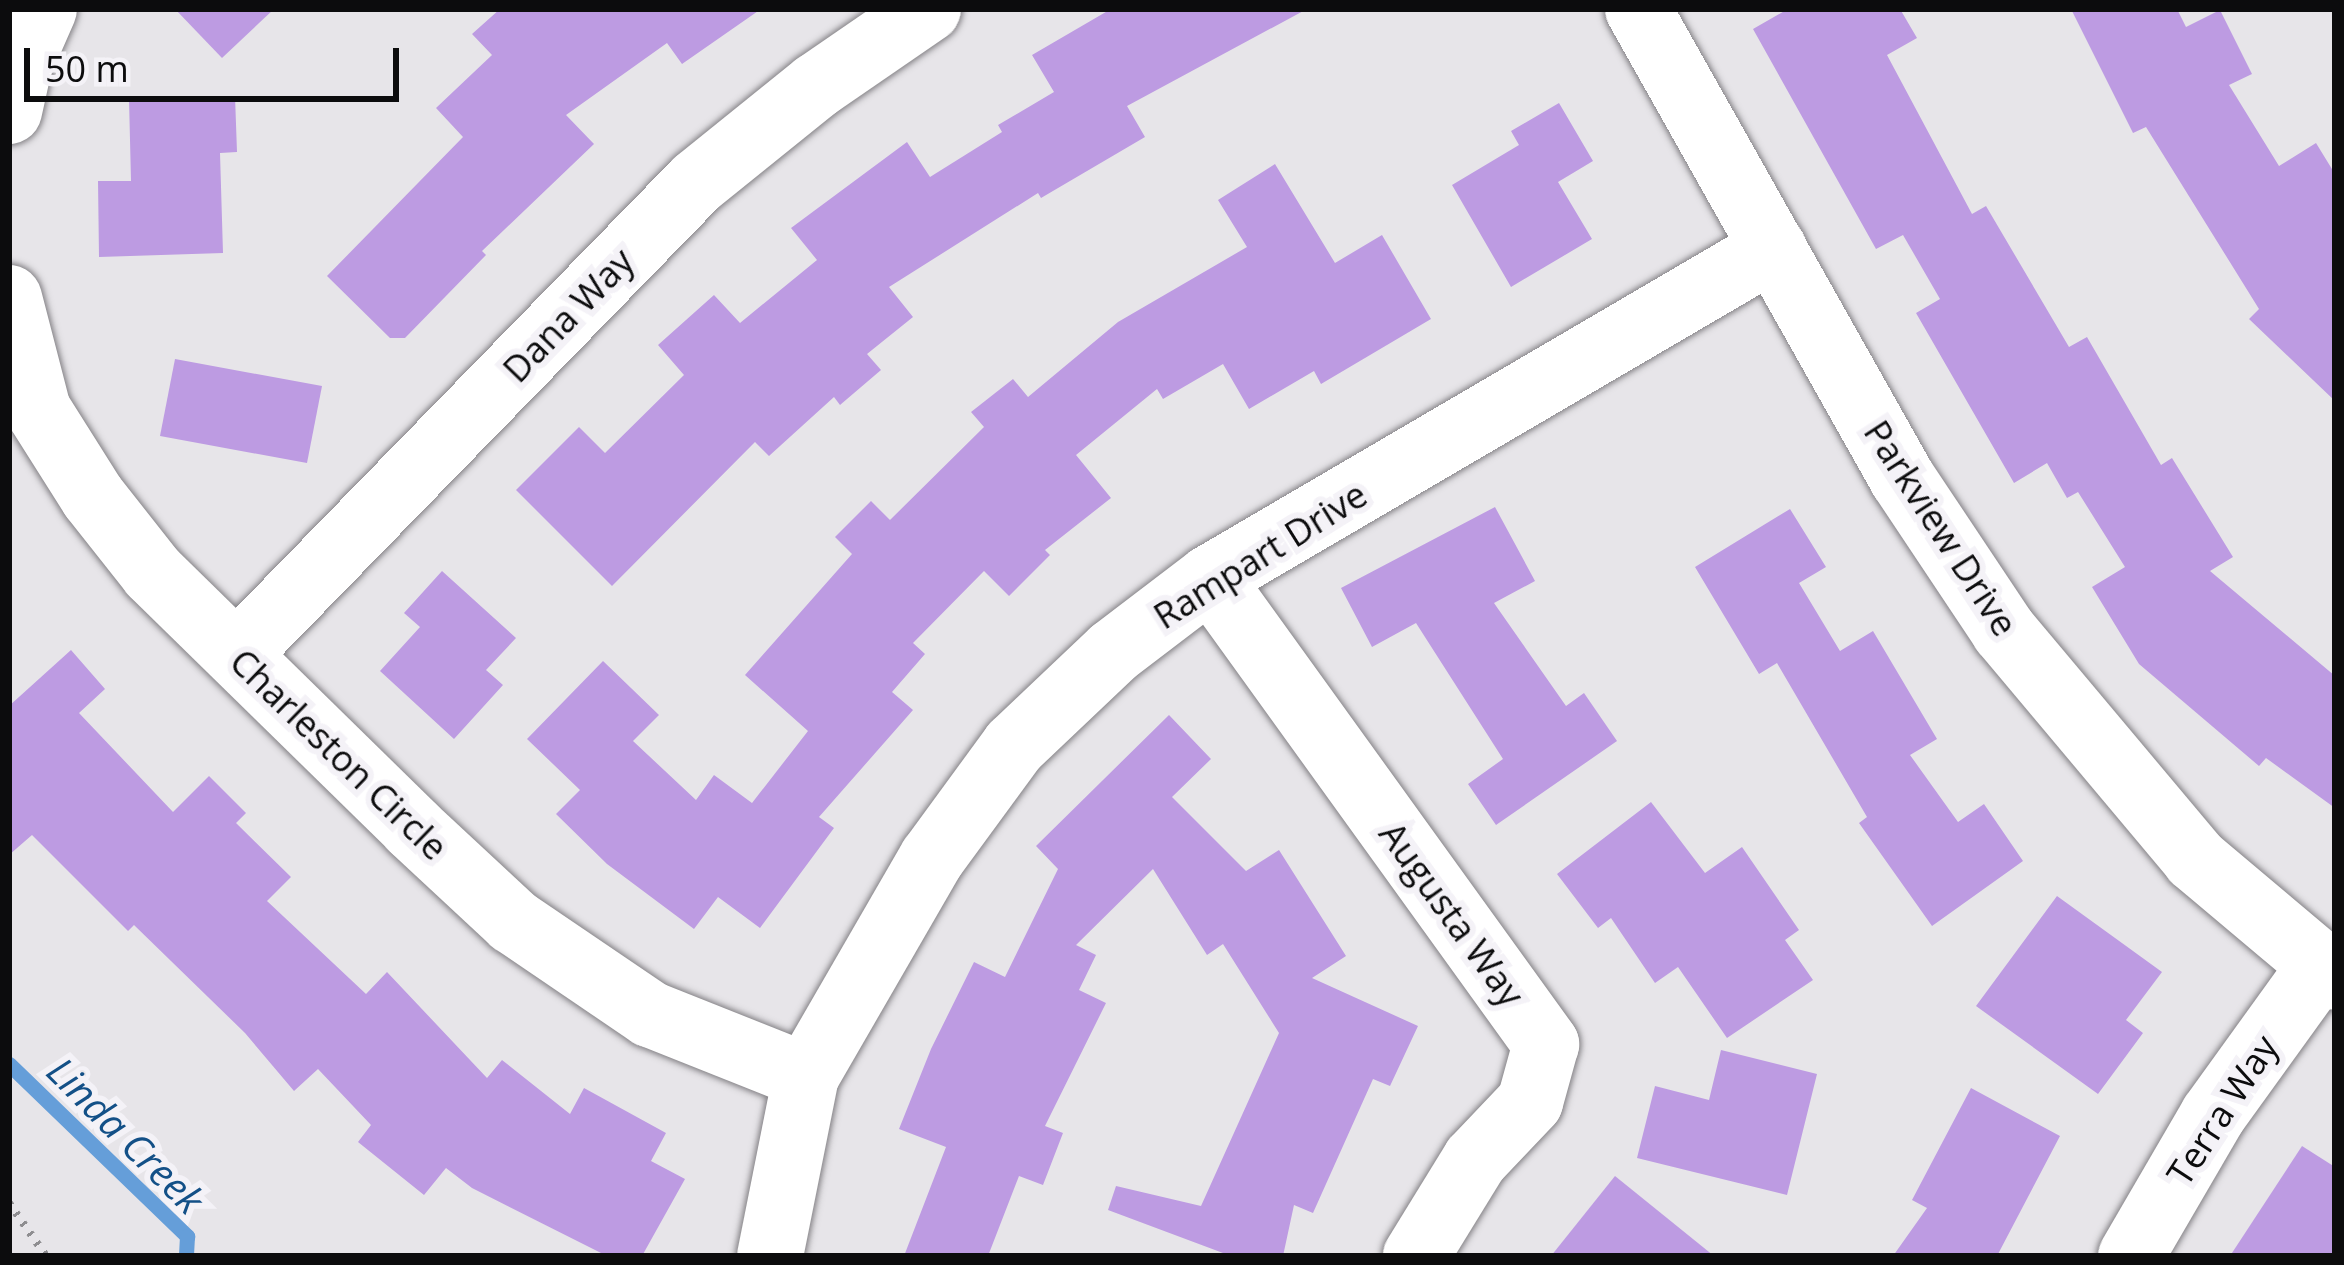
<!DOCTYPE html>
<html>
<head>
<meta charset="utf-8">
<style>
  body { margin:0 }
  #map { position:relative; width:2344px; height:1265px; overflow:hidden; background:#e7e5e9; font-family:"Open Sans",sans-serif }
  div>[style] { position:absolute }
  .stream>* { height:15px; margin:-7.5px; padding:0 7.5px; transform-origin:7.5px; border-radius:7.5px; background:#659ed9 }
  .building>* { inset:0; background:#bd9be2 }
  .path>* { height:8px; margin-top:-4px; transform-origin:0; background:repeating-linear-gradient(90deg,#8e8d90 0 3px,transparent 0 12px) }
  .roads { filter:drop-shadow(0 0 3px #848286) drop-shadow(0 0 3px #848286) }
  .minor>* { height:66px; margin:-33px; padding:0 33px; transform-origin:33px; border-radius:33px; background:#fff }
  span { translate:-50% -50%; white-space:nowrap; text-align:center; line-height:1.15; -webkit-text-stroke:12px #f4f2f7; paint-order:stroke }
  .street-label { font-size:36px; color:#0c0c0d }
  .water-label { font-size:39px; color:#135087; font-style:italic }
  .frame { position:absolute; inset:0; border:12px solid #0c0c0d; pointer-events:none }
  .scale { position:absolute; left:24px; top:48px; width:375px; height:54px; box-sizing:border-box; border:6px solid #0c0c0d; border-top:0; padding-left:15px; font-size:36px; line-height:42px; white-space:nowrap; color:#0c0c0d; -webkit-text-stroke:9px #f4f2f7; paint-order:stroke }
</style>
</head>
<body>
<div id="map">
  <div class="stream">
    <div style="left:9px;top:1064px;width:248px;rotate:44deg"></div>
    <div style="left:187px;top:1236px;width:20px;rotate:93deg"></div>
  </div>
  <div class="building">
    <div style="clip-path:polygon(175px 9px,274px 9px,222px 58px)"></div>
    <div style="clip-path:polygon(500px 9px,761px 9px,682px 64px,667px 43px,566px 115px,594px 144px,482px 251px,486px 255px,405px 338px,390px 338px,327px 276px,463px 137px,436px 108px,492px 55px,472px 34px)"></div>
    <div style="clip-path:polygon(1111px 9px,1307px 9px,1127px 106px,1145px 137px,1041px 198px,1038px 193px,889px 287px,913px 317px,867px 354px,881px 370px,840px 405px,834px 397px,769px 456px,755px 442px,612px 586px,516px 490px,579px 427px,605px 453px,684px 375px,658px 345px,714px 295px,740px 323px,817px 260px,791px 228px,907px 142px,930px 177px,1002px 132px,998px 125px,1054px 92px,1032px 55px)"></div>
    <div style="clip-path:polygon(1788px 9px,1900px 9px,1917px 38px,1887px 55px,1972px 214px,1986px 206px,2069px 347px,2087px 337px,2161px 465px,2172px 458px,2233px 557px,2210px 571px,2335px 676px,2335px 808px,2266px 758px,2259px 766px,2139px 664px,2092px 587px,2125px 567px,2078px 492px,2067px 498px,2047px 463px,2014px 483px,1916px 313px,1940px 299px,1903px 235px,1876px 249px,1753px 29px)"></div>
    <div style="clip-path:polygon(2071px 9px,2177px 9px,2186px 27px,2220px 10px,2252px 74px,2229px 85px,2279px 166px,2316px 143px,2335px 174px,2335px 401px,2249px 319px,2259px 309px,2146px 127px,2133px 133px)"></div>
    <div style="clip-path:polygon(235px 96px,237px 152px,220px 153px,223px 253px,99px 257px,98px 181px,131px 181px,129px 99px)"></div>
    <div style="clip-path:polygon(1559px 103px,1593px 161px,1558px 182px,1592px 239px,1511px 287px,1452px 185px,1519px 145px,1511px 131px)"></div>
    <div style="clip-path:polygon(1275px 164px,1335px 263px,1382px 235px,1431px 319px,1321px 384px,1314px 371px,1249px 409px,1223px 364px,1163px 399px,1157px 389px,1076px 455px,1111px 498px,1045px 550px,1050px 555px,1009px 596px,984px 571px,913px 643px,925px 654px,892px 692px,913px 710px,819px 817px,834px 828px,760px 928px,718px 897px,694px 929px,607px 864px,556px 814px,580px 790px,527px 739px,603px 661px,659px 715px,633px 741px,696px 800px,714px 775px,752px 803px,808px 731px,745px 675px,852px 554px,835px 537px,871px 501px,890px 520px,984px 427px,971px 412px,1013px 379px,1028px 397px,1118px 322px,1247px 247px,1218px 200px)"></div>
    <div style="clip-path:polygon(175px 359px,322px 386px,307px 463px,160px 436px)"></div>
    <div style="clip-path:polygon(1495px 507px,1535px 581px,1494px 603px,1566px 706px,1584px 693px,1617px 741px,1496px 825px,1468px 784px,1503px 759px,1416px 623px,1372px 647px,1341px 588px)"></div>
    <div style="clip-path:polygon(1790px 509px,1826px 567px,1799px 583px,1840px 651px,1873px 631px,1937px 739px,1910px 755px,1958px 822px,1984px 804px,2023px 861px,1932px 926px,1859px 823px,1867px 817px,1777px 663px,1759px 674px,1695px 567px)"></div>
    <div style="clip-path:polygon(442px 571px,516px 638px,486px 670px,503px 685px,454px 739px,380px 671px,420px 627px,404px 613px)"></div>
    <div style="clip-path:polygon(71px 650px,105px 689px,79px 713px,173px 812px,209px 776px,246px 813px,236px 823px,291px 877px,267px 901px,366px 994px,387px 972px,487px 1078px,502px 1060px,570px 1114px,584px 1088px,666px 1133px,651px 1161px,685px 1179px,642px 1256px,607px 1256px,472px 1188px,446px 1168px,424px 1195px,358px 1142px,371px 1125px,318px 1069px,294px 1091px,245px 1033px,134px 925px,128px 931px,32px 835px,9px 855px,9px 706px)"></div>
    <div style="clip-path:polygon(1169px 715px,1211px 759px,1172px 797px,1246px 871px,1279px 850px,1346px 956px,1312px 978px,1418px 1026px,1390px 1086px,1373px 1079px,1313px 1213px,1294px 1205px,1283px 1256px,1231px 1256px,1108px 1210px,1116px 1186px,1201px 1206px,1279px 1033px,1223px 944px,1207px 955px,1153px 869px,1076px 945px,1096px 955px,1079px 990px,1106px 1003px,1045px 1126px,1063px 1133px,1043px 1185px,1019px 1176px,988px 1256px,904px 1256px,946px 1147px,899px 1129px,931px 1049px,974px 962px,1005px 977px,1058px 869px,1036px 846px)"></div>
    <div style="clip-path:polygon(1651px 802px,1705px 873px,1742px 847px,1799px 930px,1785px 940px,1813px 980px,1727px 1038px,1678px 967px,1655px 983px,1611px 918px,1598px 928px,1557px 874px)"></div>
    <div style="clip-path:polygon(2057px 896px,2162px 972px,2126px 1020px,2143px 1033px,2098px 1094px,1976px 1006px)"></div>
    <div style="clip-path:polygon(1721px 1050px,1817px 1074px,1787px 1195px,1637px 1158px,1655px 1086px,1709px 1100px)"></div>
    <div style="clip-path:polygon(1971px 1088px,2060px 1136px,1997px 1256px,1893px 1256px,1927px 1208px,1912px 1200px)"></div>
    <div style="clip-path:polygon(2302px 1146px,2335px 1167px,2335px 1256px,2230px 1256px)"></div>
    <div style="clip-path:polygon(1615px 1176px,1714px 1256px,1551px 1256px)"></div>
  </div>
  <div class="path">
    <div style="left:9px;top:1203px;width:65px;rotate:55.1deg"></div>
  </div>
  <div class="roads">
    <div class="minor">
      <div style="left:1638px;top:9px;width:538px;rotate:60.62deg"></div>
      <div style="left:1902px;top:478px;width:184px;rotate:56.3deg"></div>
      <div style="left:2004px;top:631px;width:297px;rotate:50deg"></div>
      <div style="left:2195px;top:859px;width:183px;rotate:40.1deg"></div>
      <div style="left:9px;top:111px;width:46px;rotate:-77.5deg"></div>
      <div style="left:19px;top:66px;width:62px;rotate:-66.3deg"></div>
      <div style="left:9px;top:298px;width:116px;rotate:75.5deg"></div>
      <div style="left:38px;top:410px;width:103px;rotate:57.7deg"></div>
      <div style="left:93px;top:497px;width:97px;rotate:51.7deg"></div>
      <div style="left:153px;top:573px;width:364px;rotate:44.4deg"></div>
      <div style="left:413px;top:828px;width:137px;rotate:42.9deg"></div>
      <div style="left:513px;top:921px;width:166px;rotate:34.2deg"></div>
      <div style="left:650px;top:1014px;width:168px;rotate:21.7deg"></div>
      <div style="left:1210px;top:578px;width:575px;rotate:54.21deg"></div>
      <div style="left:1546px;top:1044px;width:60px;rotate:105.4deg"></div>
      <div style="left:1530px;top:1102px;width:80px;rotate:133.5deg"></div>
      <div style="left:1475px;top:1160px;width:113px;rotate:121.6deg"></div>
      <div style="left:237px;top:654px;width:659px;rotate:-45.74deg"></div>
      <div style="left:697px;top:182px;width:153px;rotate:-38.9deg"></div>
      <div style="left:816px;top:86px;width:136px;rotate:-34.5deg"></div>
      <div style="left:770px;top:1256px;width:184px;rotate:-78.7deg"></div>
      <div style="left:806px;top:1076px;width:252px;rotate:-60deg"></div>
      <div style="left:932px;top:858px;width:139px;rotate:-53.8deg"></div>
      <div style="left:1014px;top:746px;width:137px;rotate:-43.5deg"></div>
      <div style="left:1113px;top:652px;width:122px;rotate:-37.3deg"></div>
      <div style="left:1210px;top:578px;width:653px;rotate:-30.33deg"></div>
      <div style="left:2131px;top:1256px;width:163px;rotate:-59.8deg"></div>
      <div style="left:2213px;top:1115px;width:181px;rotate:-54.2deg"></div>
    </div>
  </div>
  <div class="street-label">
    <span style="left:568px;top:315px;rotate:-46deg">Dana Way</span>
    <span style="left:1941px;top:528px;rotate:57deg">Parkview Drive</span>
    <span style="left:1260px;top:555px;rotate:-32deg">Rampart Drive</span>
    <span style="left:339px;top:754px;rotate:44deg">Charleston Circle</span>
    <span style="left:1452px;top:914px;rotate:54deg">Augusta Way</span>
    <span style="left:2222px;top:1110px;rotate:-57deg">Terra Way</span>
  </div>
  <div class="water-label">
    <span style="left:126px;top:1135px;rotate:45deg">Linda Creek</span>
  </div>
  <div class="frame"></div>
  <div class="scale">50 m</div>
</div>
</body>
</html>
